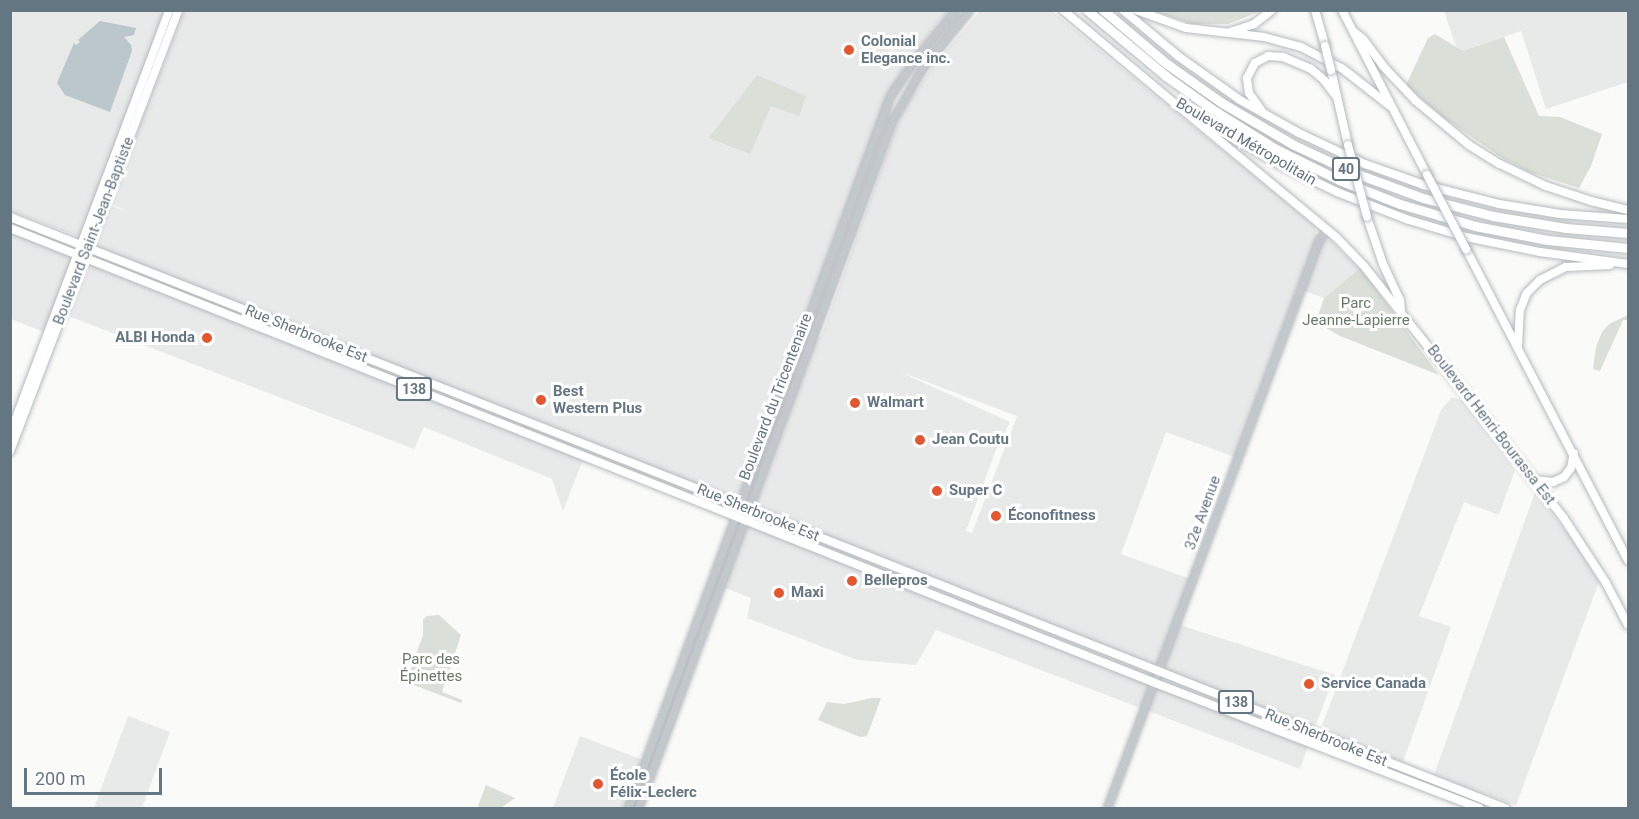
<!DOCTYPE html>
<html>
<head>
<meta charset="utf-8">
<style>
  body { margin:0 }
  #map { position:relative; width:1639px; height:819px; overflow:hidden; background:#fafaf8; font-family:Roboto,sans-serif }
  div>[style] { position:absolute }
  .built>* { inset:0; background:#e8e9e9 }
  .green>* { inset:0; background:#dadfd7 }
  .water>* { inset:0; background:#bbc7cb }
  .roads { filter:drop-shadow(0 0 2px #b5babe) drop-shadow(0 0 2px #b5babe) }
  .minor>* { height:7px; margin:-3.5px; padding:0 3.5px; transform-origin:3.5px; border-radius:3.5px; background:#c3c8cc }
  .major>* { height:8px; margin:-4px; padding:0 4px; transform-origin:4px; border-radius:4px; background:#fff }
  .highway>* { height:9px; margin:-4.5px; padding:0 4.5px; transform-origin:4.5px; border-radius:4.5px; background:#fff }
  .bridges { filter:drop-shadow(0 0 2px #b5babe) drop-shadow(0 0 2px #b5babe) }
  .major-bridge>* { height:8px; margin:-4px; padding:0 4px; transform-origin:4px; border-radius:4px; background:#fff }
  .dots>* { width:16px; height:16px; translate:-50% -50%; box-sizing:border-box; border:3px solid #fff; border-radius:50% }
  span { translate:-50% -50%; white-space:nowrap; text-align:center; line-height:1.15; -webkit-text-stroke:6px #fff; paint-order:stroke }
  .shield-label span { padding:2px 4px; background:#fff; border:2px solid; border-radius:4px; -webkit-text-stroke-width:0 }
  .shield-label { font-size:14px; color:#657683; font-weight:700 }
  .poi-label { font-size:15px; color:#657683; font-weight:700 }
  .left { translate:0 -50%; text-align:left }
  .right { translate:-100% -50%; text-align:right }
  .street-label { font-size:15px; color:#657683 }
  .park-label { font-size:15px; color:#687a64 }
  .frame { position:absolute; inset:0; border:12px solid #657683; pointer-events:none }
  .scale { position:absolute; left:24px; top:768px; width:138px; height:27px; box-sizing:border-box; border:3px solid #657683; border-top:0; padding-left:8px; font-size:18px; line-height:21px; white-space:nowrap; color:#657683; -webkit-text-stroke:4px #fff; paint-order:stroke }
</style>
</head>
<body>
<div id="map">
  <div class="built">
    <div style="clip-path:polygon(10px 11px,167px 11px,82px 238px,11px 211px)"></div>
    <div style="clip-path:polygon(184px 11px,948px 11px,906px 62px,890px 96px,739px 505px,93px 250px,109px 205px,135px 214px,110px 204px)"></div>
    <div style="clip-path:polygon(evenodd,980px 11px,1052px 11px,1299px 213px,1316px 228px,1316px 234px,1325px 241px,1330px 240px,1359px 269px,1324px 298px,1297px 288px,1235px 457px,1166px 432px,1121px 554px,1193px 580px,1177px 624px,1335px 675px,1313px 732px,748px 509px,814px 334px,821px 337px,900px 117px,932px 67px,980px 11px,898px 371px,1017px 416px,972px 533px,966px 531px,996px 450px,1010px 422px,898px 371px)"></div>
    <div style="clip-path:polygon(1444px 11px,1628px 11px,1628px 82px,1546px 109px,1521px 31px,1463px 51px,1456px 46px)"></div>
    <div style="clip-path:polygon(10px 229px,584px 457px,563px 511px,552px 479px,424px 427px,414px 449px,63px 314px,54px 336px,11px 319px)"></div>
    <div style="clip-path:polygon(1452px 397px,1463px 401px,1515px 470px,1499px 515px,1464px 502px,1419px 616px,1451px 627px,1403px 762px,1320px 731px,1441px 410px)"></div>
    <div style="clip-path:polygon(1535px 492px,1570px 537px,1599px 582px,1516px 805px,1434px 775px)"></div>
    <div style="clip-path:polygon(744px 520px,1310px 741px,1300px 769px,936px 630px,916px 665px,857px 660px,747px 618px,751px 598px,720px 586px)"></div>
    <div style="clip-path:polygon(128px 716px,170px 732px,142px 808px,94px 808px)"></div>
    <div style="clip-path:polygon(580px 736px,643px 760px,625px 808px,553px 808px)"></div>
  </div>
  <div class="green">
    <div style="clip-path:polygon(1155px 11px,1261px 11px,1228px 24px,1193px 24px)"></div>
    <div style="clip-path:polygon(1435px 34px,1463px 51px,1504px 37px,1539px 116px,1560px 117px,1602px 134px,1591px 166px,1579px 188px,1529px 172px,1502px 158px,1440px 115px,1406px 85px,1428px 38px)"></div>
    <div style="clip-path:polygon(757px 75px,806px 96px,799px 116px,771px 106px,750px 154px,709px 138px)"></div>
    <div style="clip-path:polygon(1360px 268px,1439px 375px,1340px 336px,1316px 322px,1324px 298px)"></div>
    <div style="clip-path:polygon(1628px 315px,1628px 320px,1623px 320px,1600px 371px,1593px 369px,1596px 347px,1602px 332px,1609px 324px)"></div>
    <div style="clip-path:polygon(439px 615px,461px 635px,442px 692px,462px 700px,461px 703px,406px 682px,423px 635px,423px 620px,427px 616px)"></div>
    <div style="clip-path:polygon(872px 698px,881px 698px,867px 736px,860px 737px,818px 720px,827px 702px,844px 704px)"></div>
    <div style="clip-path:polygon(486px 785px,515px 798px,501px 808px,480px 808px,478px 806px)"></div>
  </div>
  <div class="water">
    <div style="clip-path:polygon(100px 21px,136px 28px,134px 35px,124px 37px,131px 45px,132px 51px,110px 112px,65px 95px,57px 83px,74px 43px,76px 45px,80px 42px,78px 40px)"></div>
  </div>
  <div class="roads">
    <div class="minor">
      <div style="left:628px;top:808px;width:759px;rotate:-69.8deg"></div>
      <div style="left:890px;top:96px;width:43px;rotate:-56.3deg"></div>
      <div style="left:914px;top:60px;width:65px;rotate:-50.6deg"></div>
      <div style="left:638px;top:808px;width:735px;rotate:-69.69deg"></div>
      <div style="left:893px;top:119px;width:60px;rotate:-60deg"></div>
      <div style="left:923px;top:67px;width:73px;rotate:-51.1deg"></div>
      <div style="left:1107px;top:808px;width:604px;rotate:-69.55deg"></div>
      <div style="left:1318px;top:242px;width:15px;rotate:-58deg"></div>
    </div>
    <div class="major">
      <div style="left:1063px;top:10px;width:150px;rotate:39.9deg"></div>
      <div style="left:1178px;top:106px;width:114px;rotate:29.9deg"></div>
      <div style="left:1277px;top:163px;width:67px;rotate:25.8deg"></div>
      <div style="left:1337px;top:192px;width:77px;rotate:21.3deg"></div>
      <div style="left:1409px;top:220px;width:59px;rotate:16.6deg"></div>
      <div style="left:1466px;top:237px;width:76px;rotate:11.5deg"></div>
      <div style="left:1540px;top:252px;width:89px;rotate:7.8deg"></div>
      <div style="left:1123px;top:10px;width:72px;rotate:39.9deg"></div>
      <div style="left:1178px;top:56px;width:76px;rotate:35.4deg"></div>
      <div style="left:1240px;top:100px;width:68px;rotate:29.2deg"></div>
      <div style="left:1299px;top:133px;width:73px;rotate:25.2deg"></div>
      <div style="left:1365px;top:164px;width:63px;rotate:19.6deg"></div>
      <div style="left:1424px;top:185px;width:77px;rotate:14.2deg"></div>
      <div style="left:1499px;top:204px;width:62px;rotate:9.3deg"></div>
      <div style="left:1560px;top:214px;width:68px;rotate:4.2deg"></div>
      <div style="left:1136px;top:10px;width:53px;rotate:19.8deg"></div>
      <div style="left:1186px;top:28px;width:79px;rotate:6.6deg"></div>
      <div style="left:1264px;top:37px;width:38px;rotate:15deg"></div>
      <div style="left:1301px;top:47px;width:47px;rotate:27.6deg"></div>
      <div style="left:1343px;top:69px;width:60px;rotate:38.2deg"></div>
      <div style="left:1315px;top:10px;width:37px;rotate:74deg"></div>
      <div style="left:1342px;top:10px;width:186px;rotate:62.7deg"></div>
      <div style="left:1230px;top:32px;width:25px;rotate:-18deg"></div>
      <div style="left:1254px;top:24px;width:23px;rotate:-38deg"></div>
      <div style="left:1354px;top:32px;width:11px;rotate:38deg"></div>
      <div style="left:1363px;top:39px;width:34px;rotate:53deg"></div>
      <div style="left:1383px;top:66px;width:48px;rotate:46.7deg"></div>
      <div style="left:1416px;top:101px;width:69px;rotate:39.7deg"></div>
      <div style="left:1469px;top:145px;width:36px;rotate:32deg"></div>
      <div style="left:1500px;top:164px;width:51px;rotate:25.6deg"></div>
      <div style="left:1546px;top:186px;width:47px;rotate:18.4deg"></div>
      <div style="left:1591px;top:201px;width:38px;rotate:14deg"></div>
      <div style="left:1331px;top:70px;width:77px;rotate:77.2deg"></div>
      <div style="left:1178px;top:106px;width:205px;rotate:39.7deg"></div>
      <div style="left:1336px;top:237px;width:40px;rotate:46deg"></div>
      <div style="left:1364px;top:266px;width:320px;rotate:51.6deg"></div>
      <div style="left:1563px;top:517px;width:79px;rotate:56.9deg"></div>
      <div style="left:1606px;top:583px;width:47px;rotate:62.4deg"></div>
      <div style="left:1262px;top:111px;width:22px;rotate:-126deg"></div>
      <div style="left:1249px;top:93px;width:15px;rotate:-98deg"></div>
      <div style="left:1247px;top:78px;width:17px;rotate:-62deg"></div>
      <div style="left:1255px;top:63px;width:15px;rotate:-28deg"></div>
      <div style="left:1268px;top:56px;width:15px;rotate:4deg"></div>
      <div style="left:1283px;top:57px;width:30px;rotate:23deg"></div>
      <div style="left:1311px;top:69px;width:17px;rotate:40deg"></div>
      <div style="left:1324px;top:80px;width:20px;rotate:53deg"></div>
      <div style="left:10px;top:217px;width:1608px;rotate:21.57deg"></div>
      <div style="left:1367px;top:217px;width:50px;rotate:71.2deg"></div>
      <div style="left:1383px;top:264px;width:40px;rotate:65deg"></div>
      <div style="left:1400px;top:300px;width:12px;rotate:85deg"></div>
      <div style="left:10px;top:228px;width:1227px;rotate:21.67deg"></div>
      <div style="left:1150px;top:681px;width:353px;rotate:21.1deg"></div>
      <div style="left:1466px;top:249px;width:351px;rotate:62.5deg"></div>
      <div style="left:1518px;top:346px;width:36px;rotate:-87deg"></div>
      <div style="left:1520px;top:310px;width:18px;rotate:-68deg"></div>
      <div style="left:1527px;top:293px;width:18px;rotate:-45deg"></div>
      <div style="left:1540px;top:280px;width:29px;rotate:-27deg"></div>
      <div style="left:1566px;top:267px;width:44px;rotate:-2.6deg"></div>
      <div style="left:10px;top:434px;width:453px;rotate:-69.4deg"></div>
      <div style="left:10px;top:451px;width:472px;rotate:-69.1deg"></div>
      <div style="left:1534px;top:480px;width:19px;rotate:6deg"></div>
      <div style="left:1553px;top:482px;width:12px;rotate:-24deg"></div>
      <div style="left:1564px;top:477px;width:11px;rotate:-52deg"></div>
      <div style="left:1571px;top:468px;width:15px;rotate:-79deg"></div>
    </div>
    <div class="highway">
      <div style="left:1087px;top:10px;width:103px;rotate:39.9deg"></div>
      <div style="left:1166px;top:76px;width:57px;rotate:35.7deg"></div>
      <div style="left:1212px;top:109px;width:73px;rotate:32.2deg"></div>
      <div style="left:1274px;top:148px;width:72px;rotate:26.2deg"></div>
      <div style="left:1339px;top:180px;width:66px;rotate:21.5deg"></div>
      <div style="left:1400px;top:204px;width:78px;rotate:16.3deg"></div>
      <div style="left:1475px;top:226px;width:74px;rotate:10.9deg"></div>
      <div style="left:1548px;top:240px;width:80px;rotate:5.7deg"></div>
      <div style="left:1103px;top:10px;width:84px;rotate:40.2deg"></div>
      <div style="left:1167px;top:64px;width:67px;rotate:35.3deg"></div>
      <div style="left:1222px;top:103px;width:83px;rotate:30.3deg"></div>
      <div style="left:1294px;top:145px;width:64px;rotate:25deg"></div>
      <div style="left:1352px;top:172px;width:76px;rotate:20.1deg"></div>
      <div style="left:1423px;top:198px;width:72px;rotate:14.4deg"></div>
      <div style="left:1493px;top:216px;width:74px;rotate:9.3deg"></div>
      <div style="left:1566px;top:228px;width:62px;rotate:4.6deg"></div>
    </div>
  </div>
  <div class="bridges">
    <div class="major-bridge">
      <div style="left:1325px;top:46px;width:25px;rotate:76deg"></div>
      <div style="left:1348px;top:145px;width:74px;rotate:75.2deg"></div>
      <div style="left:1427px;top:175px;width:84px;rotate:62.2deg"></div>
    </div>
  </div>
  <div class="dots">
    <div style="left:849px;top:50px;background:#e4572e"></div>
    <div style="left:207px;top:338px;background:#e4572e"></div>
    <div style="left:541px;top:400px;background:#e4572e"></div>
    <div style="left:855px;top:403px;background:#e4572e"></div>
    <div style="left:920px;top:440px;background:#e4572e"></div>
    <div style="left:937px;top:491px;background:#e4572e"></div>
    <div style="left:996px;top:516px;background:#e4572e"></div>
    <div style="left:852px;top:581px;background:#e4572e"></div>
    <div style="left:779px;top:593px;background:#e4572e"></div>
    <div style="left:1309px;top:684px;background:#e4572e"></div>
    <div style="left:598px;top:784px;background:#e4572e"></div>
  </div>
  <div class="shield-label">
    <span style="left:1346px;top:169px">40</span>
    <span style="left:414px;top:389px">138</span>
    <span style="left:1236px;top:702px">138</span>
  </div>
  <div class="poi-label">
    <span class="left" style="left:861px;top:50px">Colonial<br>Elegance inc.</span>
    <span class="right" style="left:195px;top:338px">ALBI Honda</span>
    <span class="left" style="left:553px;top:400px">Best<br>Western Plus</span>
    <span class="left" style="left:867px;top:403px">Walmart</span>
    <span class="left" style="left:932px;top:440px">Jean Coutu</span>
    <span class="left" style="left:949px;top:491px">Super C</span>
    <span class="left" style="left:1008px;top:516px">Éconofitness</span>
    <span class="left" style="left:864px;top:581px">Bellepros</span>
    <span class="left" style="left:791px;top:593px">Maxi</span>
    <span class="left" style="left:1321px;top:684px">Service Canada</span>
    <span class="left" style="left:610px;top:784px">École<br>Félix-Leclerc</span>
  </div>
  <div class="street-label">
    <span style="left:1246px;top:142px;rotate:30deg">Boulevard Métropolitain</span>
    <span style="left:94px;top:231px;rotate:-69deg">Boulevard Saint-Jean-Baptiste</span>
    <span style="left:306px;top:334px;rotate:22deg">Rue Sherbrooke Est</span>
    <span style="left:776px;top:397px;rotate:-69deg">Boulevard du Tricentenaire</span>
    <span style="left:1491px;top:425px;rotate:52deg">Boulevard Henri-Bourassa Est</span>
    <span style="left:758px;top:513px;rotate:22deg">Rue Sherbrooke Est</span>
    <span style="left:1203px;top:513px;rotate:-70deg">32e Avenue</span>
    <span style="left:1326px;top:738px;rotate:22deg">Rue Sherbrooke Est</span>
  </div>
  <div class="park-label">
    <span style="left:1356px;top:312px">Parc<br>Jeanne-Lapierre</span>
    <span style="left:431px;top:668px">Parc des<br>Épinettes</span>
  </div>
  <div class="frame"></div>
  <div class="scale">200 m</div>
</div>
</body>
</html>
